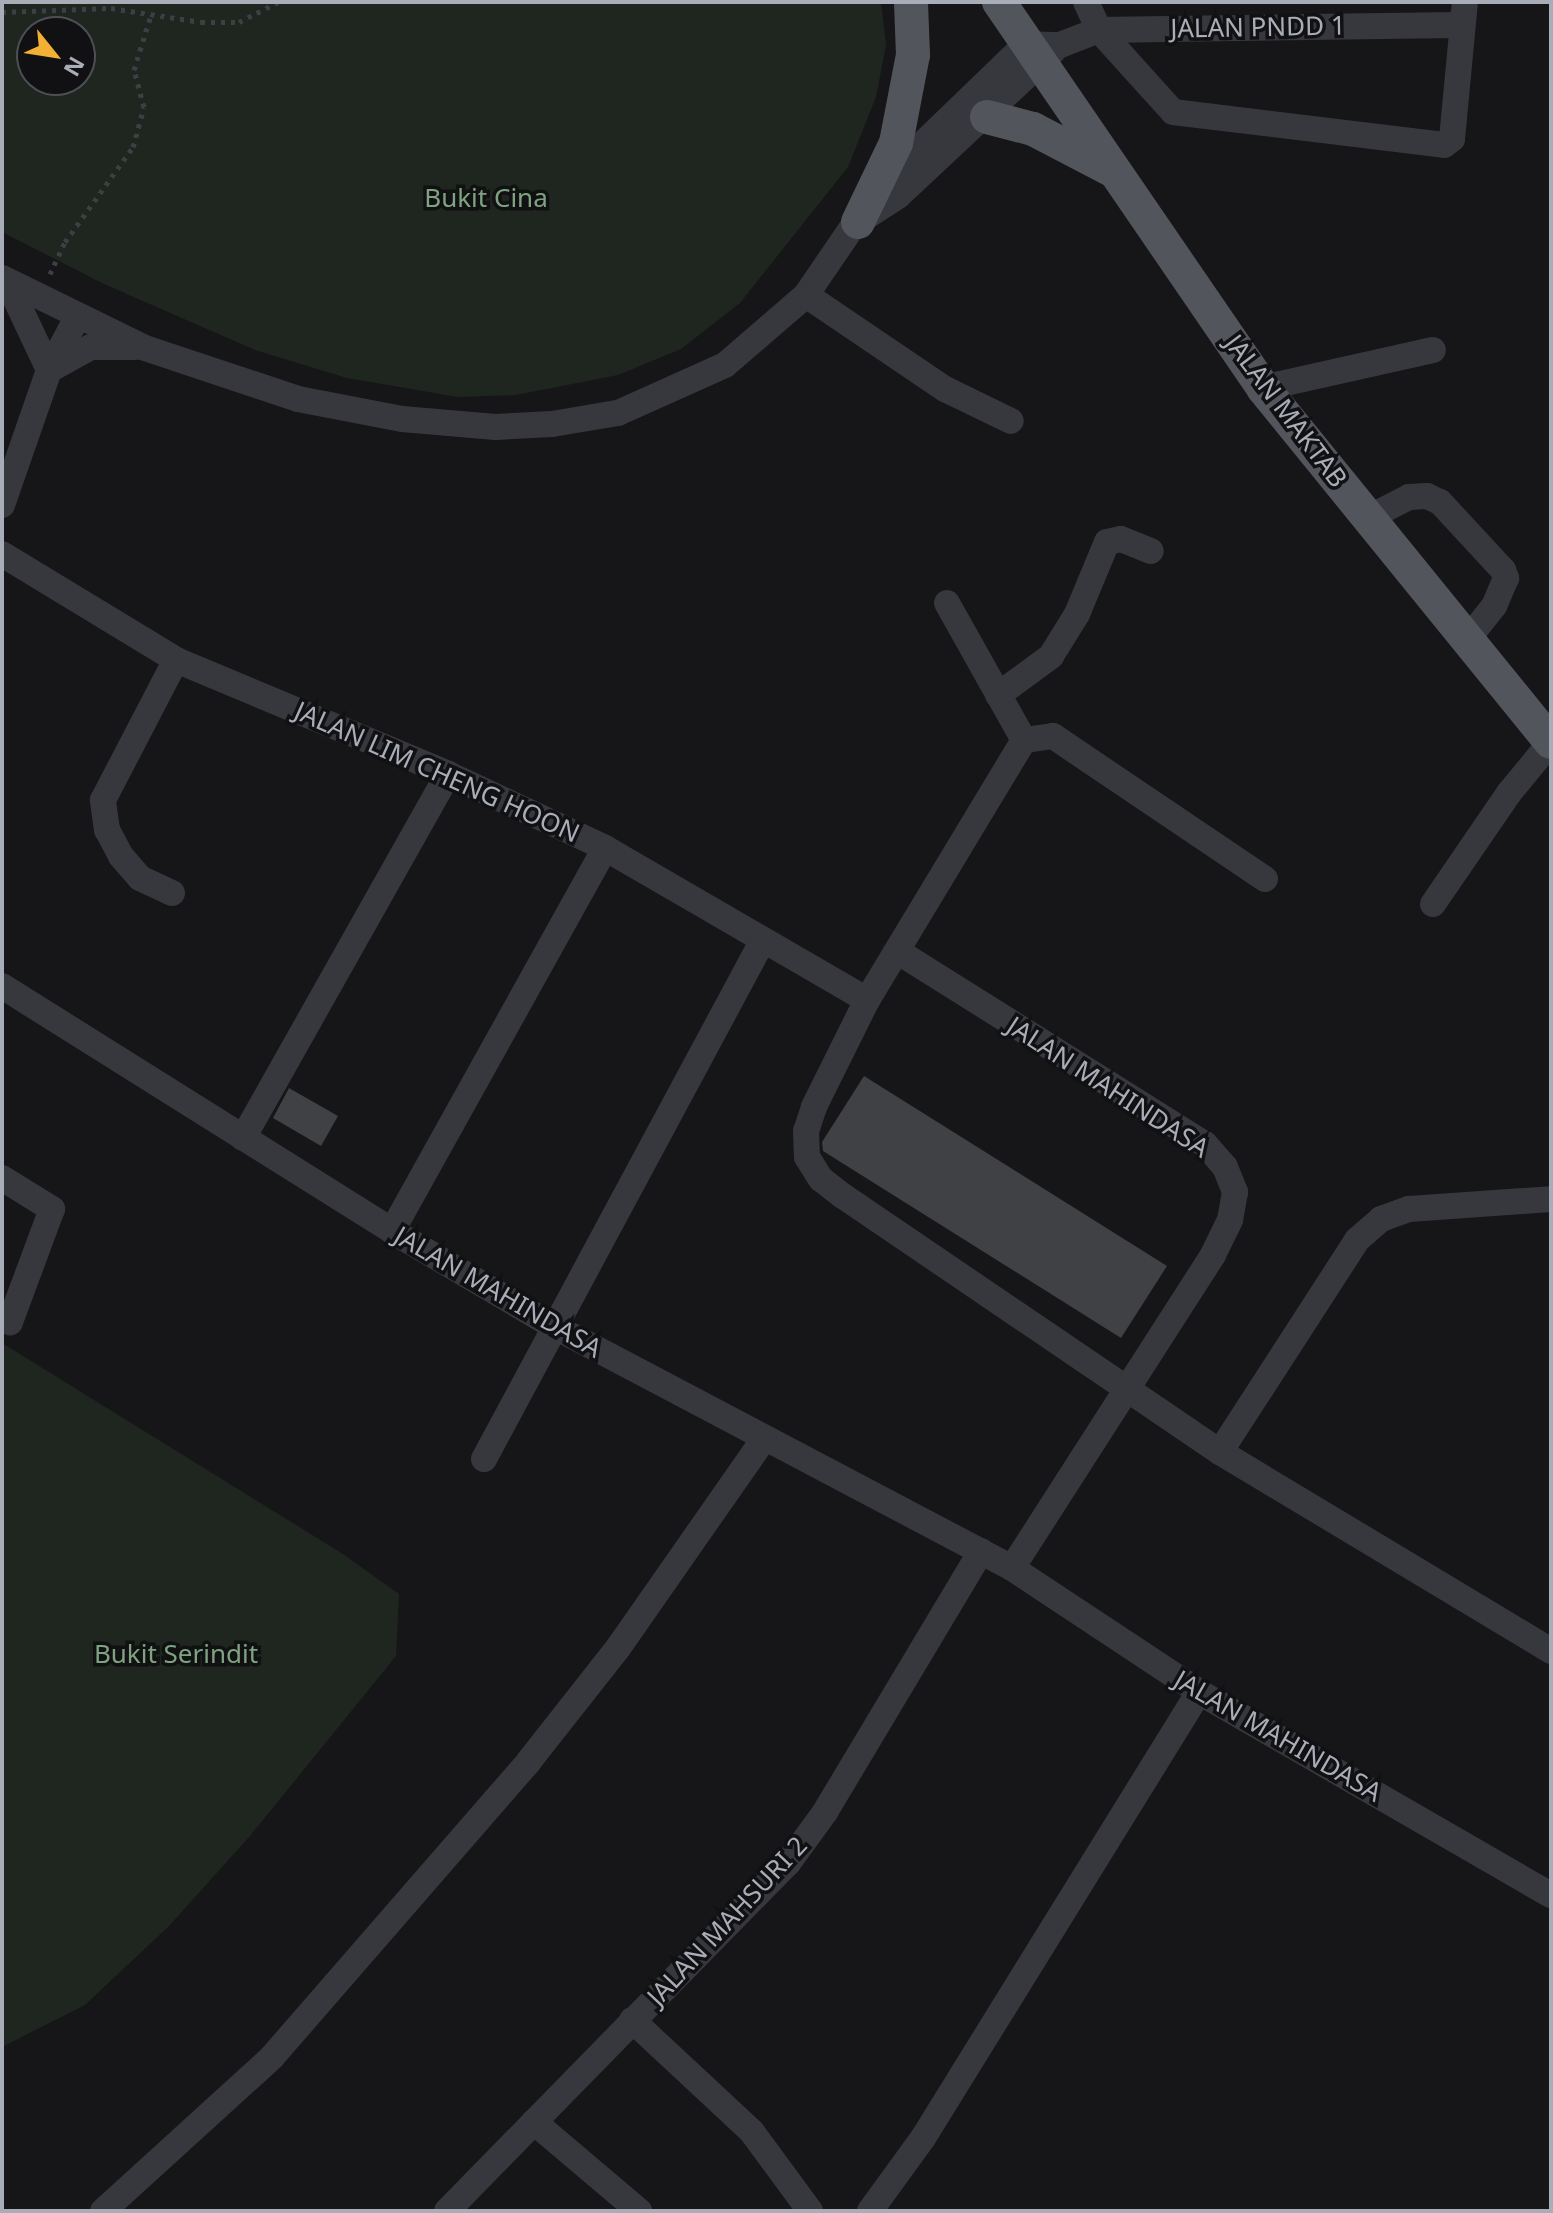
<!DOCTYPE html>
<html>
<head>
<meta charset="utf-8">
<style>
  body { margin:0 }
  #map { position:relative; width:1553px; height:2213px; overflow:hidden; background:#161618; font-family:"Noto Sans",sans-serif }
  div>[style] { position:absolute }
  .green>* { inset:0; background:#1e261f }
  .building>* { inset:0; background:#404145 }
  .path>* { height:5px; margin-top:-2.5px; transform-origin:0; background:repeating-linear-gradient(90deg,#3d3f44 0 4px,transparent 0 10px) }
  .minor>* { height:26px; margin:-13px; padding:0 13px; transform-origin:13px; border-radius:13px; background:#37383d }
  .major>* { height:34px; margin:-17px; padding:0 17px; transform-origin:17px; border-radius:17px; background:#53555c }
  span { translate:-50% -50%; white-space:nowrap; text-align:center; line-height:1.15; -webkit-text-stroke:7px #111113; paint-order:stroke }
  .street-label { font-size:26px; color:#a8adb8 }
  .park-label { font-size:26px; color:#7fa381 }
  .frame { position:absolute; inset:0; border:4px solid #a8adb8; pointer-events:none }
  .north { position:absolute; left:16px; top:16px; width:80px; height:80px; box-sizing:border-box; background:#111113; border:2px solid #4d4f55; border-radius:50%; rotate:120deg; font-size:22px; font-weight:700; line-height:32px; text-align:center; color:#a8adb8 }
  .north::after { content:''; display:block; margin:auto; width:28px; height:36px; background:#f2b134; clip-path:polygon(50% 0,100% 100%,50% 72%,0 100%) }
</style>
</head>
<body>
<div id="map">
  <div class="green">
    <div style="clip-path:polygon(evenodd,2px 2px,881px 2px,886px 45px,876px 97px,848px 167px,740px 303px,681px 349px,618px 375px,516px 395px,458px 397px,347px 378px,255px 350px,104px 284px,2px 232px,2px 2px,32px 32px,80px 32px,80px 80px,32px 80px,32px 32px)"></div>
    <div style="clip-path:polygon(2px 1343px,343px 1554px,399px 1594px,396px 1656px,250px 1836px,169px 1926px,85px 2005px,2px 2047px)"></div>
  </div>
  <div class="building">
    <div style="clip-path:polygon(864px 1076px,1167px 1266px,1121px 1338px,823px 1151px,822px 1142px)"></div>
    <div style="clip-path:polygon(289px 1088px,338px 1116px,321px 1146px,273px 1118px)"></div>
  </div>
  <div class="path">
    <div style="left:2px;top:12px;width:109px;rotate:-2.1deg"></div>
    <div style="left:111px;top:8px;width:91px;rotate:8.8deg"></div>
    <div style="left:201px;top:22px;width:38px"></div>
    <div style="left:239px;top:22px;width:44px;rotate:-27.1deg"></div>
    <div style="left:50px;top:274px;width:35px;rotate:-65deg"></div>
    <div style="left:65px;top:242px;width:117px;rotate:-54.4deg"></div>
    <div style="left:133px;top:147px;width:41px;rotate:-74.6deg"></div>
    <div style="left:144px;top:107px;width:38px;rotate:-105deg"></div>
    <div style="left:134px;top:70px;width:58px;rotate:-72.8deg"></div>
  </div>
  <div class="minor">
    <div style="left:1086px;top:2px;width:31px;rotate:65deg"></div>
    <div style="left:1099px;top:30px;width:110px;rotate:47.9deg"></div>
    <div style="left:1173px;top:112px;width:273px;rotate:6.9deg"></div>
    <div style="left:1444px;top:145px;width:10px;rotate:-37deg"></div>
    <div style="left:1452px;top:139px;width:138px;rotate:-84.6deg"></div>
    <div style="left:864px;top:218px;width:40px;rotate:-32.9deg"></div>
    <div style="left:898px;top:196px;width:212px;rotate:-43.1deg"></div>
    <div style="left:2px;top:278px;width:159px;rotate:26.1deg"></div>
    <div style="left:145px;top:348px;width:161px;rotate:18.4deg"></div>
    <div style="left:298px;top:399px;width:106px;rotate:10.9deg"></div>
    <div style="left:402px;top:419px;width:94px;rotate:4.9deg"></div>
    <div style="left:496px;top:427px;width:56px;rotate:-3.1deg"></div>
    <div style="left:552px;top:424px;width:67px;rotate:-9.5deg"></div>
    <div style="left:618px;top:413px;width:117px;rotate:-24.2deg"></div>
    <div style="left:725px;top:365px;width:107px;rotate:-40.8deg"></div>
    <div style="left:806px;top:295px;width:137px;rotate:-55.7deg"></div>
    <div style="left:883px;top:182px;width:199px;rotate:-44deg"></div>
    <div style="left:1026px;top:44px;width:34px;rotate:2deg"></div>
    <div style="left:1060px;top:45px;width:42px;rotate:-21deg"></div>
    <div style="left:1099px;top:30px;width:360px;rotate:-0.8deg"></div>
    <div style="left:7px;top:281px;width:98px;rotate:64.7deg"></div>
    <div style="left:806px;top:295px;width:168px;rotate:34.1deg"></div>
    <div style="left:945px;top:389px;width:73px;rotate:25.9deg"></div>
    <div style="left:49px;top:370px;width:48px;rotate:-28.7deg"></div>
    <div style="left:91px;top:347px;width:44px"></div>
    <div style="left:1263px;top:388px;width:174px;rotate:-12.6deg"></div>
    <div style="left:2px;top:505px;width:143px;rotate:-70.8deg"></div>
    <div style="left:49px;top:370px;width:61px;rotate:-61.8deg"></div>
    <div style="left:1368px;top:518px;width:46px;rotate:-27.1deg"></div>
    <div style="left:1409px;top:497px;width:18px;rotate:-3deg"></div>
    <div style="left:1427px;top:496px;width:14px;rotate:25deg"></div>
    <div style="left:1440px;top:502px;width:93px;rotate:47.2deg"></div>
    <div style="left:1503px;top:570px;width:9px;rotate:69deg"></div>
    <div style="left:1506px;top:578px;width:30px;rotate:113deg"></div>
    <div style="left:1494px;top:606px;width:43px;rotate:128.5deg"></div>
    <div style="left:2px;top:554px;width:204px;rotate:31.3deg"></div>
    <div style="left:176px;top:660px;width:295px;rotate:22.7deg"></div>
    <div style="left:448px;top:774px;width:174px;rotate:25.2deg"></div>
    <div style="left:605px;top:848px;width:303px;rotate:30.1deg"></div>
    <div style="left:947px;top:603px;width:157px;rotate:60.7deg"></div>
    <div style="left:998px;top:695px;width:66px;rotate:-36.3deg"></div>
    <div style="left:1051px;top:656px;width:49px;rotate:-58.2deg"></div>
    <div style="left:1077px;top:614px;width:78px;rotate:-67.4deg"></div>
    <div style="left:1107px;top:542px;width:14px;rotate:-12deg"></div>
    <div style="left:1121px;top:539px;width:32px;rotate:22deg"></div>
    <div style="left:1265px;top:879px;width:256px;rotate:-146deg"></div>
    <div style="left:1053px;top:736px;width:29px;rotate:172deg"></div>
    <div style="left:1024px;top:740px;width:304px;rotate:121.1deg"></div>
    <div style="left:867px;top:1000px;width:119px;rotate:116.4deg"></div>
    <div style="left:814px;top:1107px;width:25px;rotate:108deg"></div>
    <div style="left:806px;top:1131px;width:26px;rotate:88deg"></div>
    <div style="left:807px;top:1157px;width:26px;rotate:58deg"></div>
    <div style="left:821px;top:1179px;width:28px;rotate:38deg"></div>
    <div style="left:843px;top:1196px;width:456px;rotate:34.2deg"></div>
    <div style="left:1220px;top:1452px;width:386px;rotate:31deg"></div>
    <div style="left:172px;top:893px;width:35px;rotate:-155deg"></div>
    <div style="left:140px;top:878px;width:29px;rotate:-131deg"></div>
    <div style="left:121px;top:856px;width:30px;rotate:-118deg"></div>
    <div style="left:107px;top:830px;width:30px;rotate:-98deg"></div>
    <div style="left:103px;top:800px;width:158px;rotate:-62.5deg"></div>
    <div style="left:1433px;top:904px;width:135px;rotate:-55.6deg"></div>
    <div style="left:1509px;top:793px;width:66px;rotate:-50.5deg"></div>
    <div style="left:897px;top:951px;width:363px;rotate:32.1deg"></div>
    <div style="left:1205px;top:1144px;width:30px;rotate:49deg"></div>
    <div style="left:1225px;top:1167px;width:27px;rotate:68deg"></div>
    <div style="left:1235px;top:1192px;width:28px;rotate:100deg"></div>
    <div style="left:1230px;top:1220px;width:39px;rotate:116deg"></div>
    <div style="left:1213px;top:1255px;width:372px;rotate:122.7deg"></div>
    <div style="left:2px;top:986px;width:461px;rotate:32.1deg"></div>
    <div style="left:392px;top:1231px;width:191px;rotate:30.5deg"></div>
    <div style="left:557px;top:1328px;width:514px;rotate:27.81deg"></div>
    <div style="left:1012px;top:1568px;width:224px;rotate:33.5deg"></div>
    <div style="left:1199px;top:1692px;width:406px;rotate:30deg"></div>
    <div style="left:243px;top:1138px;width:418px;rotate:-60.6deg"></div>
    <div style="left:2px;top:1178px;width:59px;rotate:31.8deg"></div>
    <div style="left:52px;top:1209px;width:121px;rotate:110.4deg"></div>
    <div style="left:10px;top:1322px;width:9px;rotate:-153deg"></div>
    <div style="left:392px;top:1231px;width:438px;rotate:-60.9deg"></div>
    <div style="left:1220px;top:1452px;width:252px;rotate:-57.1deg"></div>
    <div style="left:1357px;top:1240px;width:32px;rotate:-41deg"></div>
    <div style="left:1381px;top:1219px;width:30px;rotate:-20deg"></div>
    <div style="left:1409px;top:1209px;width:142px;rotate:-4deg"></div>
    <div style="left:484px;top:1459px;width:589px;rotate:-61.74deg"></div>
    <div style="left:632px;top:2020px;width:164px;rotate:43deg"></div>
    <div style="left:752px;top:2132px;width:98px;rotate:53.7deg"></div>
    <div style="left:534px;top:2122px;width:138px;rotate:40.3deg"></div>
    <div style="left:103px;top:2211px;width:229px;rotate:-42.3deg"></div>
    <div style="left:272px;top:2057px;width:392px;rotate:-49deg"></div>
    <div style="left:529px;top:1761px;width:144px;rotate:-51.8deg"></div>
    <div style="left:618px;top:1648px;width:255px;rotate:-55.1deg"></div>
    <div style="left:447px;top:2211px;width:487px;rotate:-45.6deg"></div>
    <div style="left:788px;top:1863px;width:63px;rotate:-54deg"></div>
    <div style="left:825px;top:1812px;width:304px;rotate:-59.1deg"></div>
    <div style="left:870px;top:2211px;width:90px;rotate:-54deg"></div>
    <div style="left:923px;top:2138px;width:524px;rotate:-58.25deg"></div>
  </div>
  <div class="major">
    <div style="left:999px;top:2px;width:468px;rotate:55.6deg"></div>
    <div style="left:1263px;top:388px;width:456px;rotate:50.9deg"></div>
    <div style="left:987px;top:117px;width:48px;rotate:14.6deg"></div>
    <div style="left:1033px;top:129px;width:87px;rotate:27.5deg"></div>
    <div style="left:858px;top:222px;width:88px;rotate:-64.3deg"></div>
    <div style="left:896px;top:143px;width:90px;rotate:-79.1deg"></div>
    <div style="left:913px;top:55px;width:53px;rotate:-92.2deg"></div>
  </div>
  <div class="street-label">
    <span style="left:1258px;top:27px;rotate:-1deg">JALAN PNDD 1</span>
    <span style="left:1286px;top:411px;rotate:53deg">JALAN MAKTAB</span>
    <span style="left:437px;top:772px;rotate:24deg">JALAN LIM CHENG HOON</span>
    <span style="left:1108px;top:1087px;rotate:33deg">JALAN MAHINDASA</span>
    <span style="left:498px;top:1292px;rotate:30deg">JALAN MAHINDASA</span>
    <span style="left:1278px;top:1736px;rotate:30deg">JALAN MAHINDASA</span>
    <span style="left:727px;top:1921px;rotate:-47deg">JALAN MAHSURI 2</span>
  </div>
  <div class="park-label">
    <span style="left:486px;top:198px">Bukit Cina</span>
    <span style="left:176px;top:1654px">Bukit Serindit</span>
  </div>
  <div class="frame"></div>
  <div class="north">N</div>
</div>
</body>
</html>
